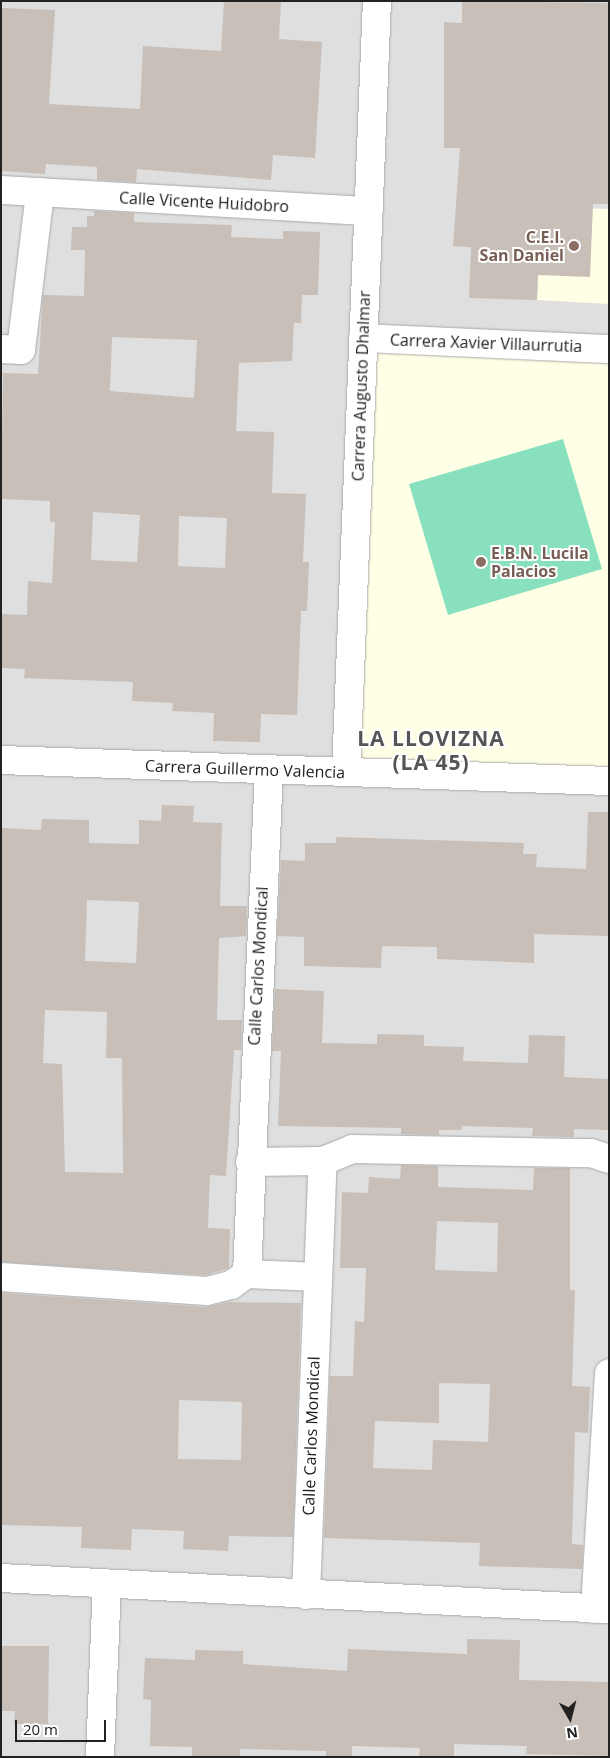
<!DOCTYPE html>
<html>
<head>
<meta charset="utf-8">
<style>
  body { margin:0 }
  #map { position:relative; width:610px; height:1758px; overflow:hidden; background:#f2efe9; font-family:"Open Sans",sans-serif }
  div>[style] { position:absolute }
  .residential>* { inset:0; background:#e0dfdf }
  .education>* { inset:0; background:#ffffe5 }
  .pitch>* { inset:0; background:#88e0be }
  .building>* { inset:0; background:#c7bfb8 }
  .roads { filter:drop-shadow(0 0 1px #a9a9a9) drop-shadow(0 0 1px #a9a9a9) }
  .minor>* { height:28px; margin:-14px; padding:0 14px; transform-origin:14px; border-radius:14px; background:#fff }
  .dots>* { width:14px; height:14px; translate:-50% -50%; box-sizing:border-box; border:2px solid #fff; border-radius:50% }
  span { translate:-50% -50%; white-space:nowrap; text-align:center; line-height:1.15; -webkit-text-stroke:4px #fff; paint-order:stroke }
  .street-label { font-size:16px; color:#222 }
  .education-label { font-size:16px; color:#785e54; font-weight:700 }
  .right { translate:-100% -50%; text-align:right }
  .left { translate:0 -50%; text-align:left }
  .district-label { font-size:21px; color:#555; font-weight:700; letter-spacing:1px }
  .frame { position:absolute; inset:0; border:2px solid #222; pointer-events:none }
  .north { position:absolute; left:545px; top:1693px; width:50px; height:50px; -webkit-text-stroke:4px #fff; paint-order:stroke; rotate:172deg; font-size:14px; font-weight:700; line-height:20px; text-align:center; color:#222 }
  .north::after { content:''; display:block; margin:auto; width:18px; height:22px; background:#222; clip-path:polygon(50% 0,100% 100%,50% 72%,0 100%) }
  .scale { position:absolute; left:15px; top:1720px; width:91px; height:22px; box-sizing:border-box; border:2px solid #222; border-top:0; padding-left:6px; font-size:15px; line-height:18px; white-space:nowrap; color:#222; -webkit-text-stroke:4px #fff; paint-order:stroke }
</style>
</head>
<body>
<div id="map">
  <div class="residential">
    <div style="clip-path:polygon(1px 1px,609px 1px,609px 1757px,1px 1757px)"></div>
  </div>
  <div class="education">
    <div style="clip-path:polygon(540px 207px,609px 209px,609px 304px,537px 300px)"></div>
    <div style="clip-path:polygon(363px 338px,609px 349px,609px 781px,346px 772px)"></div>
  </div>
  <div class="pitch">
    <div style="clip-path:polygon(563px 439px,602px 569px,448px 615px,409px 484px)"></div>
  </div>
  <div class="building">
    <div style="clip-path:polygon(224px 1px,281px 1px,279px 39px,322px 42px,315px 158px,273px 155px,271px 180px,137px 169px,136px 182px,97px 180px,97px 167px,46px 164px,45px 174px,1px 171px,1px 8px,55px 10px,49px 104px,140px 109px,143px 46px,221px 51px)"></div>
    <div style="clip-path:polygon(462px 1px,609px 3px,609px 204px,593px 204px,590px 277px,538px 275px,537px 300px,469px 298px,471px 247px,453px 246px,460px 148px,444px 148px,444px 22px,462px 23px)"></div>
    <div style="clip-path:polygon(evenodd,94px 211px,134px 213px,134px 222px,232px 225px,231px 237px,283px 239px,283px 231px,320px 232px,318px 295px,302px 295px,301px 323px,294px 323px,292px 361px,239px 363px,236px 431px,274px 432px,272px 493px,306px 494px,303px 562px,309px 562px,307px 611px,301px 611px,297px 715px,261px 714px,260px 742px,213px 741px,214px 713px,172px 711px,173px 703px,132px 701px,133px 682px,24px 678px,25px 669px,1px 668px,1px 614px,27px 615px,28px 581px,52px 583px,55px 522px,50px 522px,50px 501px,1px 499px,3px 373px,38px 374px,43px 295px,84px 296px,85px 250px,71px 250px,72px 227px,87px 227px,87px 216px,94px 216px,94px 211px,112px 337px,197px 340px,194px 398px,110px 391px,112px 337px,94px 211px,93px 512px,140px 515px,137px 562px,91px 560px,93px 512px,94px 211px,179px 516px,227px 518px,225px 568px,178px 566px,179px 516px)"></div>
    <div style="clip-path:polygon(evenodd,162px 805px,194px 806px,193px 822px,222px 823px,220px 906px,247px 906px,246px 936px,219px 938px,217px 1020px,242px 1020px,241px 1050px,234px 1050px,226px 1176px,210px 1175px,208px 1228px,230px 1229px,229px 1268px,206px 1275px,1px 1262px,1px 828px,41px 830px,42px 819px,89px 820px,89px 843px,139px 844px,139px 820px,161px 821px,162px 805px,87px 900px,139px 902px,136px 963px,85px 961px,87px 900px,162px 805px,45px 1010px,107px 1012px,106px 1058px,122px 1058px,123px 1173px,65px 1172px,62px 1064px,43px 1063px,45px 1010px)"></div>
    <div style="clip-path:polygon(588px 812px,609px 812px,609px 936px,534px 934px,534px 963px,437px 959px,437px 947px,382px 946px,381px 968px,304px 966px,304px 937px,277px 936px,281px 860px,305px 861px,305px 843px,336px 843px,336px 837px,524px 843px,523px 854px,537px 854px,536px 867px,586px 869px)"></div>
    <div style="clip-path:polygon(275px 989px,324px 991px,322px 1043px,377px 1044px,377px 1034px,424px 1035px,424px 1046px,464px 1047px,463px 1061px,528px 1063px,529px 1035px,565px 1036px,564px 1077px,609px 1079px,609px 1130px,574px 1129px,574px 1137px,532px 1136px,533px 1128px,462px 1126px,462px 1130px,439px 1130px,439px 1135px,401px 1134px,401px 1128px,278px 1126px,281px 1051px,272px 1051px)"></div>
    <div style="clip-path:polygon(evenodd,401px 1165px,438px 1166px,438px 1187px,533px 1190px,534px 1168px,570px 1168px,570px 1290px,575px 1290px,572px 1386px,590px 1387px,588px 1433px,575px 1432px,572px 1544px,583px 1545px,582px 1569px,479px 1566px,480px 1543px,324px 1538px,330px 1376px,353px 1376px,355px 1321px,364px 1322px,366px 1268px,340px 1268px,342px 1192px,368px 1193px,369px 1177px,400px 1179px,401px 1165px,437px 1221px,498px 1223px,497px 1272px,435px 1270px,437px 1221px,401px 1165px,439px 1383px,490px 1384px,488px 1442px,433px 1440px,432px 1470px,373px 1468px,375px 1421px,439px 1423px,439px 1383px)"></div>
    <div style="clip-path:polygon(evenodd,1px 1293px,206px 1307px,229px 1302px,301px 1303px,293px 1537px,229px 1536px,228px 1551px,183px 1549px,184px 1531px,132px 1529px,131px 1550px,81px 1548px,82px 1527px,1px 1525px,1px 1293px,179px 1400px,242px 1402px,241px 1460px,178px 1459px,179px 1400px)"></div>
    <div style="clip-path:polygon(467px 1639px,520px 1640px,519px 1680px,609px 1682px,609px 1756px,526px 1754px,527px 1746px,454px 1744px,454px 1757px,419px 1756px,420px 1748px,352px 1746px,352px 1757px,326px 1757px,326px 1751px,240px 1749px,240px 1757px,192px 1757px,192px 1747px,150px 1746px,151px 1700px,143px 1699px,145px 1658px,195px 1660px,195px 1650px,243px 1651px,243px 1664px,347px 1671px,348px 1649px,467px 1654px)"></div>
    <div style="clip-path:polygon(1px 1646px,49px 1646px,48px 1724px,14px 1724px,15px 1711px,1px 1711px)"></div>
  </div>
  <div class="roads">
    <div class="minor">
      <div style="left:1px;top:190px;width:368px;rotate:3.3deg"></div>
      <div style="left:363px;top:338px;width:246px;rotate:2.6deg"></div>
      <div style="left:1px;top:349px;width:20px;rotate:3deg"></div>
      <div style="left:21px;top:350px;width:159px;rotate:-83.1deg"></div>
      <div style="left:1px;top:760px;width:608px;rotate:1.98deg"></div>
      <div style="left:346px;top:772px;width:772px;rotate:-87.7deg"></div>
      <div style="left:323px;top:1161px;width:31px;rotate:-22deg"></div>
      <div style="left:352px;top:1149px;width:239px;rotate:1deg"></div>
      <div style="left:591px;top:1153px;width:19px;rotate:18deg"></div>
      <div style="left:250px;top:1162px;width:73px;rotate:-0.8deg"></div>
      <div style="left:247px;top:1274px;width:504px;rotate:-87.5deg"></div>
      <div style="left:247px;top:1274px;width:71px;rotate:2.4deg"></div>
      <div style="left:1px;top:1277px;width:206px;rotate:3.9deg"></div>
      <div style="left:207px;top:1291px;width:25px;rotate:-14deg"></div>
      <div style="left:231px;top:1285px;width:19px;rotate:-35deg"></div>
      <div style="left:1px;top:1578px;width:609px;rotate:2.92deg"></div>
      <div style="left:306px;top:1595px;width:434px;rotate:-87.8deg"></div>
      <div style="left:595px;top:1609px;width:236px;rotate:-86.6deg"></div>
      <div style="left:100px;top:1757px;width:173px;rotate:-87.7deg"></div>
    </div>
  </div>
  <div class="dots">
    <div style="left:574px;top:246px;background:#8d6e63"></div>
    <div style="left:481px;top:562px;background:#8d6e63"></div>
  </div>
  <div class="street-label">
    <span style="left:204px;top:202px;rotate:3deg">Calle Vicente Huidobro</span>
    <span style="left:486px;top:343px;rotate:2deg">Carrera Xavier Villaurrutia</span>
    <span style="left:361px;top:386px;rotate:-88deg">Carrera Augusto Dhalmar</span>
    <span style="left:245px;top:769px;rotate:2deg">Carrera Guillermo Valencia</span>
    <span style="left:258px;top:966px;rotate:-87deg">Calle Carlos Mondical</span>
    <span style="left:311px;top:1436px;rotate:-88deg">Calle Carlos Mondical</span>
  </div>
  <div class="education-label">
    <span class="right" style="left:564px;top:246px">C.E.I.<br>San Daniel</span>
    <span class="left" style="left:491px;top:562px">E.B.N. Lucila<br>Palacios</span>
  </div>
  <div class="district-label">
    <span style="left:431px;top:750px">LA LLOVIZNA<br>(LA 45)</span>
  </div>
  <div class="frame"></div>
  <div class="north">N</div>
  <div class="scale">20 m</div>
</div>
</body>
</html>
